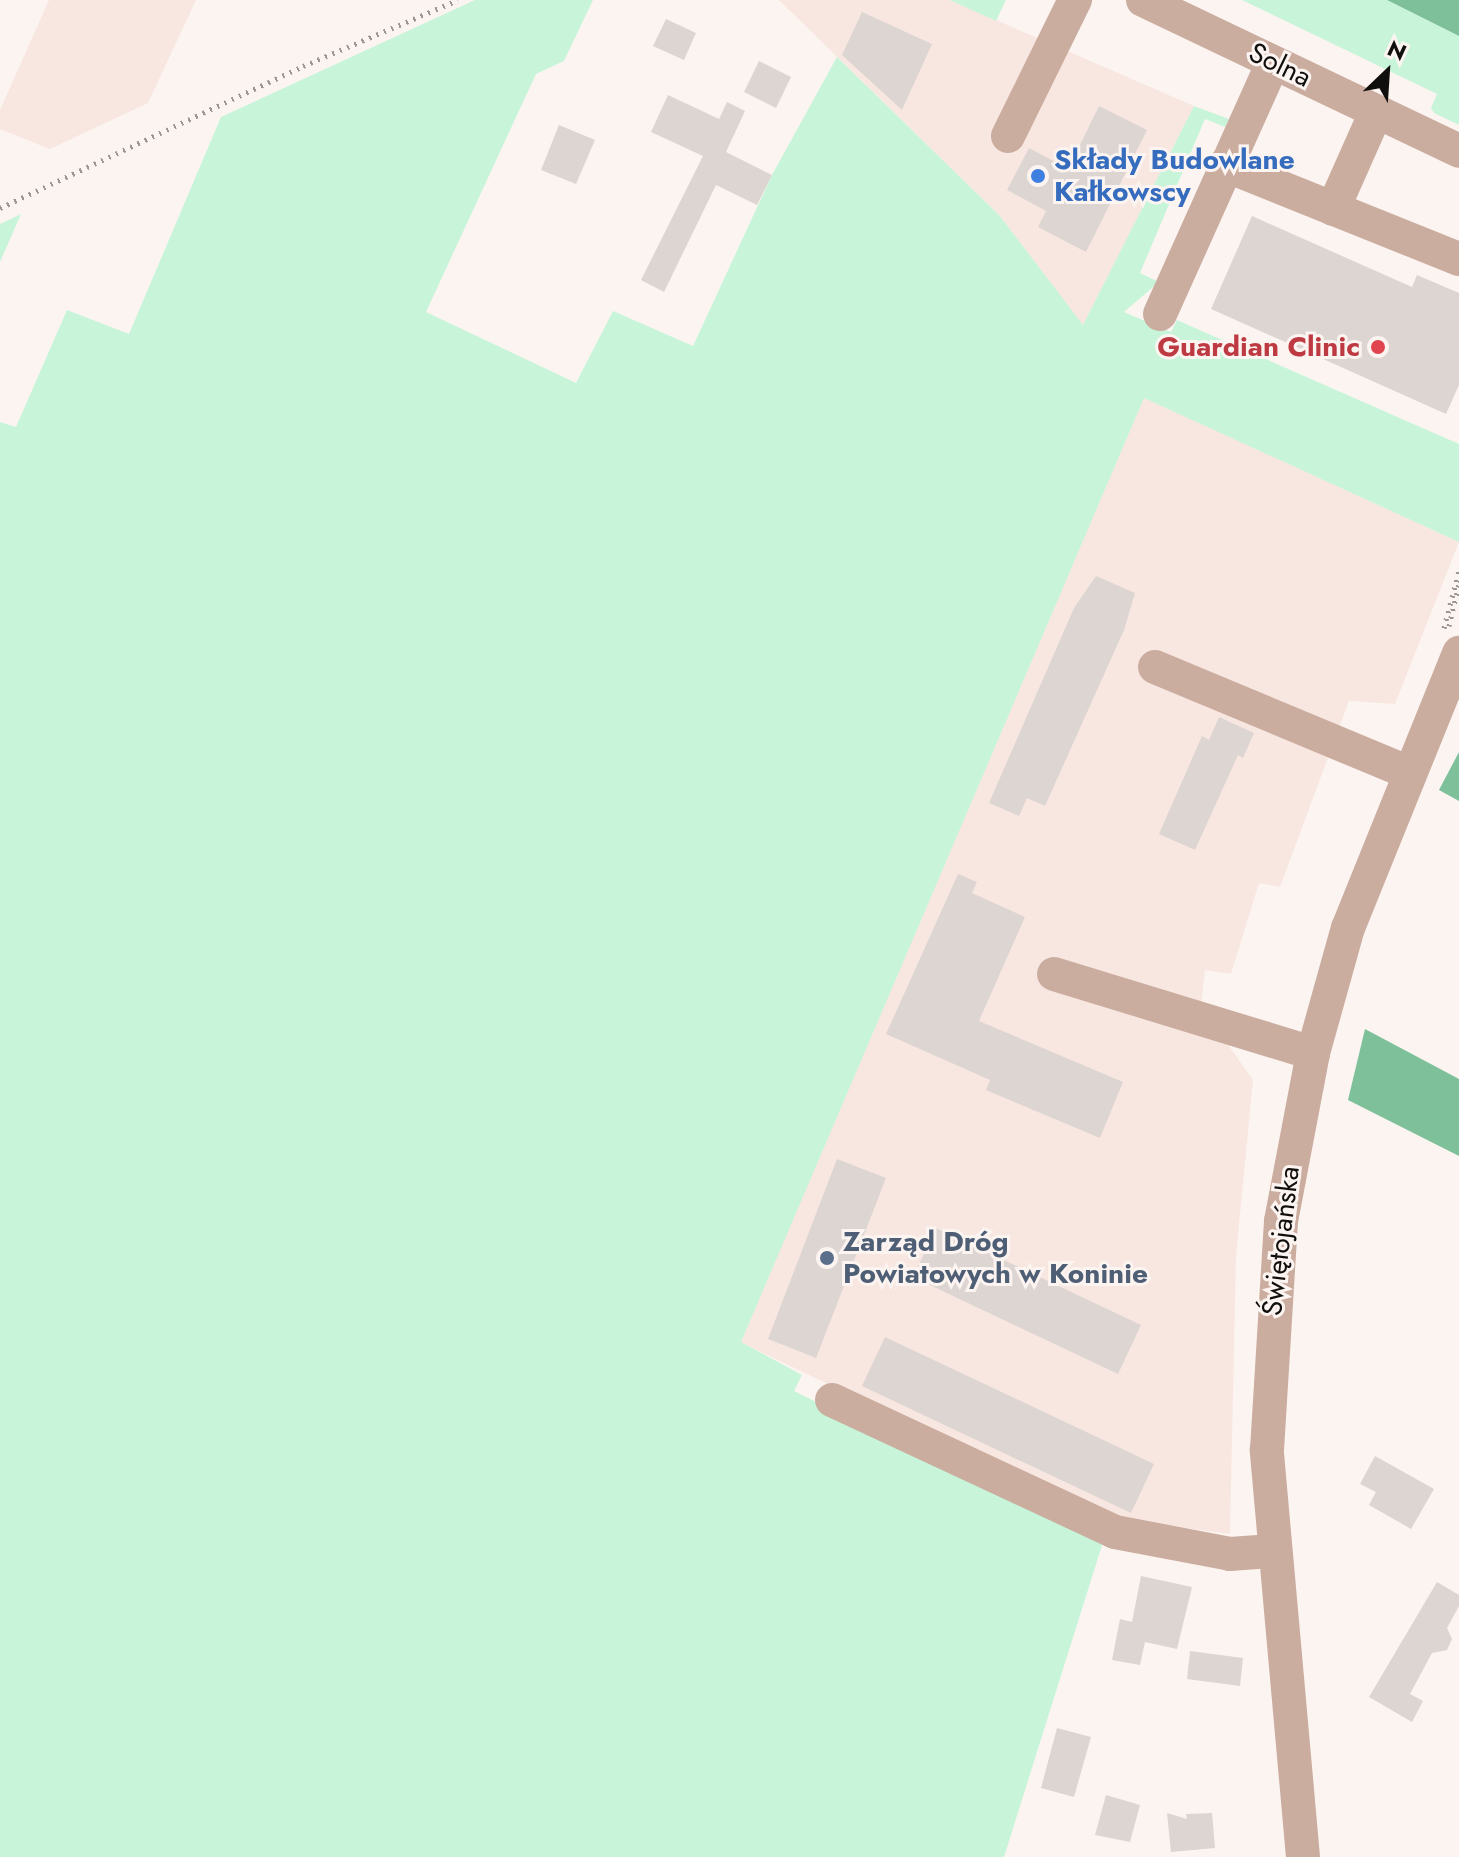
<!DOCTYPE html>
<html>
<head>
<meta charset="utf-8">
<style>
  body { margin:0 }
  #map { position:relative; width:1459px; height:1857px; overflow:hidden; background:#fcf4f1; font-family:Jost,sans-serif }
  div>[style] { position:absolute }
  .built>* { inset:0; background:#f8e7e1 }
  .green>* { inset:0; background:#c8f5da }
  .forest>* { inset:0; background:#7dc09a }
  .building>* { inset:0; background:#ddd5d2 }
  .path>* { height:5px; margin-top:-2.5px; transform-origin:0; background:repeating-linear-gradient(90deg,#9b9694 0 2px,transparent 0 8px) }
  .minor>* { height:34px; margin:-17px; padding:0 17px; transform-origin:17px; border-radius:17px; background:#cbada0 }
  .dots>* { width:22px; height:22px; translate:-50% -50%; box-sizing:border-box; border:4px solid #fcf4f1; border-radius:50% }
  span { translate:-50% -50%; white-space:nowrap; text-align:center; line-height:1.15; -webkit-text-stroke:6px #fcf4f1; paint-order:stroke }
  .street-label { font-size:28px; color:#110f0e }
  .shop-label { font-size:28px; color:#366cbe; font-weight:700 }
  .left { translate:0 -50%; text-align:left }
  .health-label { font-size:28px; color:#be3a42; font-weight:700 }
  .right { translate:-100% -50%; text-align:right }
  .service-label { font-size:28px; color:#4e5e75; font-weight:700 }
  .north { position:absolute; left:1347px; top:32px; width:80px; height:80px; -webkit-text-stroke:6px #fcf4f1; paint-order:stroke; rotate:25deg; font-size:22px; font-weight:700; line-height:32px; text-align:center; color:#110f0e }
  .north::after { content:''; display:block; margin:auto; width:28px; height:36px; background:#110f0e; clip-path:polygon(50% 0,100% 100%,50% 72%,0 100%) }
</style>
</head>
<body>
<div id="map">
  <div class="built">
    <div style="clip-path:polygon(49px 0,196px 0,148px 103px,50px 149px,0 129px,0 110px)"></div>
    <div style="clip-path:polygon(779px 0,950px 0,1194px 106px,1083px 326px,1000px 216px)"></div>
    <div style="clip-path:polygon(1144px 397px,1459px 542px,1395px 704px,1349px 701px,1280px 887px,1259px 883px,1231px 974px,1205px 970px,1201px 1006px,1253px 1080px,1236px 1256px,1230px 1534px,1107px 1518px,740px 1342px)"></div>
  </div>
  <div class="green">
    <div style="clip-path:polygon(475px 0,593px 0,564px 61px,536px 74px,426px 312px,576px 383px,613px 311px,693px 346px,772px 175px,837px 57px,1000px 216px,1083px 325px,1194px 106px,1229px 119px,1225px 127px,1205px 119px,1140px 273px,1159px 282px,1124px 312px,1171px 332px,1177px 320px,1459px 444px,1459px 542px,1144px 398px,741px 1342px,802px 1375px,794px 1391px,1103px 1542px,1004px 1857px,0 1857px,0 422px,16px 427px,67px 310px,129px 334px,221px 117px)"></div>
    <div style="clip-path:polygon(950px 0,1006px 0,996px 21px)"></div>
    <div style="clip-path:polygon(1242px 0,1387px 0,1459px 36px,1459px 125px,1434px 113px,1431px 108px,1437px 94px)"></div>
    <div style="clip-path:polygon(21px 214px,0 262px,0 224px)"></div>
  </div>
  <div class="forest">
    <div style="clip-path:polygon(1387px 0,1459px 0,1459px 36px)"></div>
    <div style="clip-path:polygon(1459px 752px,1459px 801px,1439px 790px)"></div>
    <div style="clip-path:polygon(1365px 1029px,1459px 1079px,1459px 1156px,1348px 1100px)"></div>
  </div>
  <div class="building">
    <div style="clip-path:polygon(862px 12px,932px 44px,902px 110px,842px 55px)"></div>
    <div style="clip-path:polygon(666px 19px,696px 33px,684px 60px,653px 46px)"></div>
    <div style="clip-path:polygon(759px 61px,791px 77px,776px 108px,744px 92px)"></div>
    <div style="clip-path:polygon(668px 95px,719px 119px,727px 102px,745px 111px,726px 152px,772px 175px,757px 205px,716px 185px,664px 292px,641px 280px,703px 156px,651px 132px)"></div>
    <div style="clip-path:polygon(1099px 106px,1147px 130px,1086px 252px,1038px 227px,1046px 211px,1007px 190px,1029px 148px,1068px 169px)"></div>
    <div style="clip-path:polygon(559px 125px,595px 140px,576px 184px,541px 170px)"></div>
    <div style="clip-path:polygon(1252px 216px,1412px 287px,1417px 275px,1459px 293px,1459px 385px,1446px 414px,1211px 309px)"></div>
    <div style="clip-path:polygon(1096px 576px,1135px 593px,1124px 630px,1045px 806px,1027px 798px,1019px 816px,989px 803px,1074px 608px)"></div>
    <div style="clip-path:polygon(1219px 717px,1254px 733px,1243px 758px,1238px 755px,1195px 850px,1159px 834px,1202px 736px,1209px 740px)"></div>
    <div style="clip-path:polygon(958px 874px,977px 882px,972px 893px,1025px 917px,979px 1021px,1123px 1082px,1100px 1138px,986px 1090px,990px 1080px,886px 1034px)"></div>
    <div style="clip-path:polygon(837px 1159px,886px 1178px,816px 1358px,768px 1339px)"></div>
    <div style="clip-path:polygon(936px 1228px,1141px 1325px,1118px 1374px,913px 1277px)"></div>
    <div style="clip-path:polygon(885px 1337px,1154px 1464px,1131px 1513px,862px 1386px)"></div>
    <div style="clip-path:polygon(1375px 1456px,1434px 1489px,1411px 1529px,1369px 1505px,1376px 1492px,1360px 1484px)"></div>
    <div style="clip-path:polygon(1141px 1576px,1192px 1587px,1177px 1649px,1145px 1642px,1140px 1665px,1112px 1660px,1120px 1619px,1132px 1622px)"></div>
    <div style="clip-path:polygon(1437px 1582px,1459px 1595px,1459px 1606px,1447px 1628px,1452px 1639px,1447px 1650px,1432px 1653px,1410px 1694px,1423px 1701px,1412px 1722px,1369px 1697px)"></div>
    <div style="clip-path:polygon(1190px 1651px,1243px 1658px,1240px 1686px,1187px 1679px)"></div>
    <div style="clip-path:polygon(1057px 1728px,1091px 1737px,1074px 1797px,1041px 1788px)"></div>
    <div style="clip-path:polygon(1106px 1795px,1140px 1805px,1130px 1842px,1095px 1835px)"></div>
    <div style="clip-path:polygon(1167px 1813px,1187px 1819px,1186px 1814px,1212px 1813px,1215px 1848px,1171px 1852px)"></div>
  </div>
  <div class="path">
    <div style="left:0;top:208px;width:335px;rotate:-25.1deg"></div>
    <div style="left:303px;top:66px;width:168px;rotate:-23.1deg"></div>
    <div style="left:1449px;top:626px;width:43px;rotate:-76.6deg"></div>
    <div style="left:1444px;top:628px;width:59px;rotate:-75.3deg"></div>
  </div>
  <div class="minor">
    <div style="left:1143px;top:0;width:350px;rotate:25.5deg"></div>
    <div style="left:1008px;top:136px;width:152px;rotate:-63.8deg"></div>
    <div style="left:1225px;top:165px;width:252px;rotate:21.9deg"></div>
    <div style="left:1333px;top:209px;width:106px;rotate:-66.1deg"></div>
    <div style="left:1160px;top:314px;width:276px;rotate:-65.8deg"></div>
    <div style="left:1155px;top:667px;width:273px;rotate:22.6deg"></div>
    <div style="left:1054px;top:974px;width:271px;rotate:17deg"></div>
    <div style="left:832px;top:1400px;width:312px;rotate:25deg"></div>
    <div style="left:1115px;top:1532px;width:117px;rotate:10.8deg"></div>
    <div style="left:1230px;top:1554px;width:42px;rotate:-4.1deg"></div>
    <div style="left:1303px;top:1857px;width:409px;rotate:-95.1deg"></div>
    <div style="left:1267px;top:1450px;width:229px;rotate:-86.5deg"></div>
    <div style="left:1281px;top:1221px;width:171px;rotate:-79.2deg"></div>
    <div style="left:1313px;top:1053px;width:130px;rotate:-74.4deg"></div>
    <div style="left:1348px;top:928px;width:297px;rotate:-68deg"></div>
  </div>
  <div class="dots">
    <div style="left:1038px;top:176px;background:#3f7fe0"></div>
    <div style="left:1378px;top:347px;background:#e0444e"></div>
    <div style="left:827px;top:1258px;background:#5c6f8a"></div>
  </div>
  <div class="street-label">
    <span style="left:1280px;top:65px;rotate:26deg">Solna</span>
    <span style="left:1281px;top:1241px;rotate:-83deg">Świętojańska</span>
  </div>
  <div class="shop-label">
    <span class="left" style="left:1054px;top:176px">Składy Budowlane<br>Kałkowscy</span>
  </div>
  <div class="health-label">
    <span class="right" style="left:1360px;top:347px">Guardian Clinic</span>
  </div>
  <div class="service-label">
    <span class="left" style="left:843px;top:1258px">Zarząd Dróg<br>Powiatowych w Koninie</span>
  </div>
  <div class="north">N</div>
</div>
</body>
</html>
